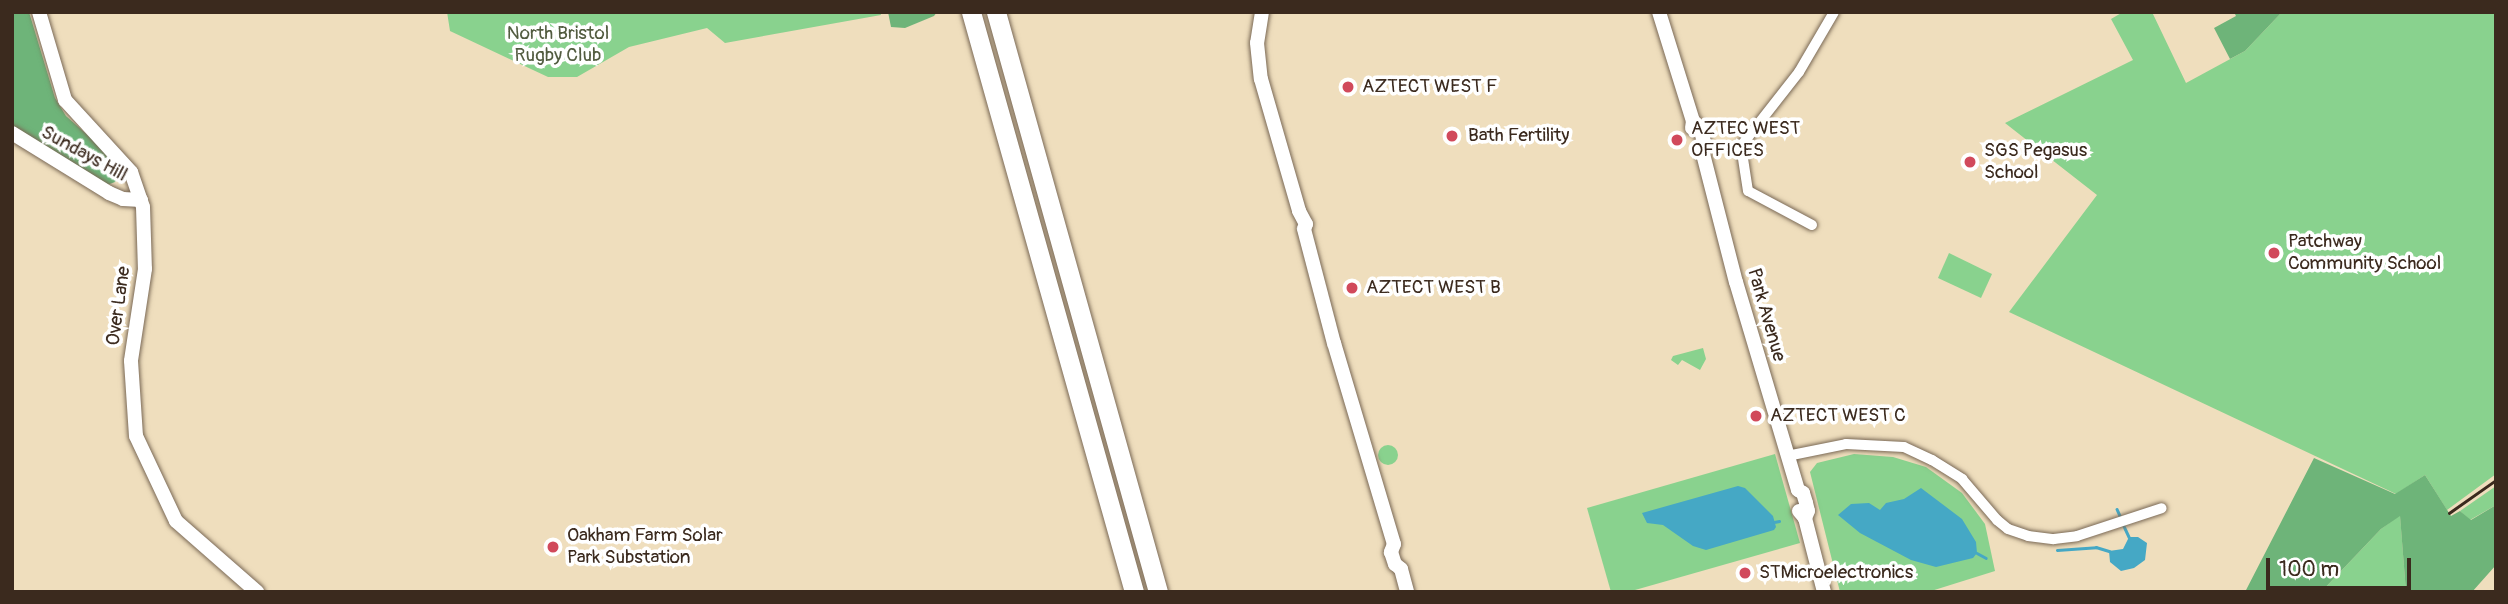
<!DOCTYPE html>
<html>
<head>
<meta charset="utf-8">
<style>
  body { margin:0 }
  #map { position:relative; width:2508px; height:604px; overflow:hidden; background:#efdebd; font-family:Pangolin,sans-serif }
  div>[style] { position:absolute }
  .green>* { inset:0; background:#89d28e }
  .round { border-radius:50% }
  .forest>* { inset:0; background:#6eb479 }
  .water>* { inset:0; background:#45a8c5 }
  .stream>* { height:2.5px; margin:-1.25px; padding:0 1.25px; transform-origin:1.25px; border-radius:1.25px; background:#45a8c5 }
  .roads { filter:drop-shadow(0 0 2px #7a6956) drop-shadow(0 0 2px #7a6956) }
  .street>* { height:10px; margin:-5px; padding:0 5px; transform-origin:5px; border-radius:5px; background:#fff }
  .secondary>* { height:14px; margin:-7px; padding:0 7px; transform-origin:7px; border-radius:7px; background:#fff }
  .highway>* { height:19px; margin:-9.5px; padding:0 9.5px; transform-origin:9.5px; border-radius:9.5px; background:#fff }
  .rail>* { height:2.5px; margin:-1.25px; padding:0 1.25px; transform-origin:1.25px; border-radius:1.25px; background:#3b2a1e }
  .dots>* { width:19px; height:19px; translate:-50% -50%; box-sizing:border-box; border:4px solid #fff; border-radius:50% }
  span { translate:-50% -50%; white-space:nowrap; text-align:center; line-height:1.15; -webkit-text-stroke:7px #fff; paint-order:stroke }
  .park-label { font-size:19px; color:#525c40 }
  .poi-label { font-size:19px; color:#3b2a1e }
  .left { translate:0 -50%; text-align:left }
  .street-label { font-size:19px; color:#3b2a1e }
  .frame { position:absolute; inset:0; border:14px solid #3b2a1e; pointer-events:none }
  .scale { position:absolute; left:2266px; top:558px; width:145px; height:32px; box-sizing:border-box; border:4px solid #3b2a1e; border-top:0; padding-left:9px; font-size:21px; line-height:24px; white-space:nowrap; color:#3b2a1e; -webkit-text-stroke:5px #fff; paint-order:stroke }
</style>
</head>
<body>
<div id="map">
  <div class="green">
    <div style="clip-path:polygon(447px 12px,880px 12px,881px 15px,725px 43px,707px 28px,629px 47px,577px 77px,548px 77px,450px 31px)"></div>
    <div style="clip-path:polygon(2123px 12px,2152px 12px,2186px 83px,2245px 51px,2282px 12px,2496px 12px,2496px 474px,2447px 510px,2425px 475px,2396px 494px,2009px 312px,2097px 195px,2005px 123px,2133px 60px,2111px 19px)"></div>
    <div style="clip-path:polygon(1949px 253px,1992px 274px,1981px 298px,1938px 278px)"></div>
    <div style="clip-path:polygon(1703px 348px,1706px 359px,1700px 370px,1682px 360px,1678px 365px,1671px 360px,1673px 356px)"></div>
    <div class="round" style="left:1378px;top:445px;width:20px;height:20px"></div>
    <div style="clip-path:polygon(1775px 454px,1800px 543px,1628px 592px,1611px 592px,1587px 508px)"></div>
    <div style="clip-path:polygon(1854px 454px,1893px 457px,1926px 467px,1962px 493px,1985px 524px,1995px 571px,1928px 592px,1840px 592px,1810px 472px,1817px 463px)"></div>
    <div style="clip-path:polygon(2496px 486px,2496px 505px,2470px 520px,2460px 511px)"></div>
    <div style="clip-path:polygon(2400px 515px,2406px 592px,2321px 592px,2381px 529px)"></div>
  </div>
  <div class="forest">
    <div style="clip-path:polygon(12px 12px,29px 12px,55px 98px,66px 116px,119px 163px,122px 173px,115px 182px,107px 185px,12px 131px)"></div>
    <div style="clip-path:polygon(888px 12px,937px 12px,934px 16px,905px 28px,891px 27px)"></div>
    <div style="clip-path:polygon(2234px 12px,2282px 12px,2245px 51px,2230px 59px,2214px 28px,2236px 16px)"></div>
    <div style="clip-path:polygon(2314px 458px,2395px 494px,2425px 475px,2451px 516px,2460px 511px,2471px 520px,2496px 505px,2496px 565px,2472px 592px,2406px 592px,2400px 516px,2381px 529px,2321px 592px,2245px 592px)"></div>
  </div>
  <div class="water">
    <div style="clip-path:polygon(1738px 486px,1745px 488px,1773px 516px,1776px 527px,1774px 530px,1706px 550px,1693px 546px,1663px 525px,1647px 523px,1642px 513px)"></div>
    <div style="clip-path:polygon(1921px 488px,1962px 519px,1976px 542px,1977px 553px,1973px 558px,1936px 567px,1911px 560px,1860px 533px,1838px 515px,1851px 504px,1869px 503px,1880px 510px,1886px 503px,1904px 499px)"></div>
    <div style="clip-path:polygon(2129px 537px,2138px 537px,2147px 543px,2145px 560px,2134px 568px,2121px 571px,2110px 562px,2109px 551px,2123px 549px)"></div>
  </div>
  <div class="stream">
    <div style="left:2117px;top:509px;width:10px;rotate:66deg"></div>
    <div style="left:1774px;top:522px;width:5px;rotate:-11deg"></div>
    <div style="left:2123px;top:524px;width:14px;rotate:65deg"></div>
    <div style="left:2057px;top:550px;width:39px;rotate:-4deg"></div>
    <div style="left:2096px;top:547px;width:14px;rotate:17deg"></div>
    <div style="left:1977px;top:553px;width:10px;rotate:29deg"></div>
  </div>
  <div class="roads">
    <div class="street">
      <div style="left:1812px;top:225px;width:72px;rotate:-152deg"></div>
      <div style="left:1748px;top:191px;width:46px;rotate:-98.8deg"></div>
      <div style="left:1741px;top:146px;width:94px;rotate:-51.9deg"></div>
      <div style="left:1799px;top:72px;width:69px;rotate:-59.7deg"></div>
      <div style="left:1787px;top:456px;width:60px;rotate:-11.5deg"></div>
      <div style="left:1846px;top:444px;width:58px;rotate:3deg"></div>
      <div style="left:1904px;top:447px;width:31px;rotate:25deg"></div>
      <div style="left:1932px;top:460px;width:36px;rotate:32deg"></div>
      <div style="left:1962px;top:479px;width:54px;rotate:49.5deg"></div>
      <div style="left:1997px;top:520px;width:14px;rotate:39deg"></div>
      <div style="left:2008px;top:529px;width:21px;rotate:19deg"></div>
      <div style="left:2028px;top:536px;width:26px;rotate:7deg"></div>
      <div style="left:2054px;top:539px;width:23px;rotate:-7deg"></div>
      <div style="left:2077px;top:536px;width:89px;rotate:-18.2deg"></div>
    </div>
    <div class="secondary">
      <div style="left:39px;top:12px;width:92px;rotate:73.5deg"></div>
      <div style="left:65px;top:100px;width:98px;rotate:47.5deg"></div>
      <div style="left:131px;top:172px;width:37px;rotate:71deg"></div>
      <div style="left:143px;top:207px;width:62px;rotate:88.2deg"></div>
      <div style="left:145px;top:269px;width:93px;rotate:98.7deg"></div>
      <div style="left:131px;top:361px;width:75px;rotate:86.2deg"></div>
      <div style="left:136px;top:436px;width:94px;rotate:64.8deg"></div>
      <div style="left:176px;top:521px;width:108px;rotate:41.2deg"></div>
      <div style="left:1262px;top:12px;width:31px;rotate:99deg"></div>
      <div style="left:1257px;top:43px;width:36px;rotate:84deg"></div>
      <div style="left:1261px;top:79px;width:137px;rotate:73.9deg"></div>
      <div style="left:1299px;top:211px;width:15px;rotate:62deg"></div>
      <div style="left:1306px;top:224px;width:5px;rotate:112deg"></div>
      <div style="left:1304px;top:229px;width:118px;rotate:75.3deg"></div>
      <div style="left:1334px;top:343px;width:210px;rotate:73.4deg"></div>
      <div style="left:1394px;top:544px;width:9px;rotate:111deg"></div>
      <div style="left:1391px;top:552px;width:13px;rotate:72deg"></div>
      <div style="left:1395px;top:564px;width:8px;rotate:40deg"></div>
      <div style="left:1401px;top:569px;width:24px;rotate:75deg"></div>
      <div style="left:1659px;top:12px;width:114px;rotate:72.7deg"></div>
      <div style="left:1693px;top:121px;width:7px;rotate:98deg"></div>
      <div style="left:1693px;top:121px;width:10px;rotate:45deg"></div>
      <div style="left:1700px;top:128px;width:15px;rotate:74deg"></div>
      <div style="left:1704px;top:142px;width:8px;rotate:104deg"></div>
      <div style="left:1702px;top:150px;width:136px;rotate:75.6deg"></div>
      <div style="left:1736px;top:282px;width:217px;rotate:73.4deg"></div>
      <div style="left:1798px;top:490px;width:6px;rotate:31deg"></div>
      <div style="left:1803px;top:493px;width:10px;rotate:73deg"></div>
      <div style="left:1806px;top:503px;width:8px;rotate:76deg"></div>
      <div style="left:1808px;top:511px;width:8px;rotate:113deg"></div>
      <div style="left:12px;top:133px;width:114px;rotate:31.7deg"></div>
      <div style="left:109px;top:193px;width:15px;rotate:23deg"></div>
      <div style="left:123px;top:199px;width:18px;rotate:3deg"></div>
      <div style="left:1799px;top:511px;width:9px;rotate:49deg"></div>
      <div style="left:1805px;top:518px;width:76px;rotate:75.6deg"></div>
    </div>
    <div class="highway">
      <div style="left:971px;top:12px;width:602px;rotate:74.3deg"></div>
      <div style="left:996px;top:12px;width:602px;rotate:74.39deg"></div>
    </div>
  </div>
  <div class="rail">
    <div style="left:2449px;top:513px;width:57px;rotate:-35.1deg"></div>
  </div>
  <div class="dots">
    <div style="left:1348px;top:87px;background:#d1495b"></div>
    <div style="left:1452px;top:136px;background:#d1495b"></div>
    <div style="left:1677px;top:140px;background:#d1495b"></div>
    <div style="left:1970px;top:162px;background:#d1495b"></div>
    <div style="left:2274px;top:253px;background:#d1495b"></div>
    <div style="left:1352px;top:288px;background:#d1495b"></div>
    <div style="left:1756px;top:416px;background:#d1495b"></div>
    <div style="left:553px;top:547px;background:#d1495b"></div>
    <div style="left:1745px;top:573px;background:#d1495b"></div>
  </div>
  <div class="park-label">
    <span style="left:558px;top:45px">North Bristol<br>Rugby Club</span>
  </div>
  <div class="poi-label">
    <span class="left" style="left:1362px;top:87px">AZTECT WEST F</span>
    <span class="left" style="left:1691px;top:140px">AZTEC WEST<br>OFFICES</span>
    <span class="left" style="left:1468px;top:136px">Bath Fertility</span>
    <span class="left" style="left:1984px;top:162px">SGS Pegasus<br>School</span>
    <span class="left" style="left:2288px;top:253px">Patchway<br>Community School</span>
    <span class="left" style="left:1366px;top:288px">AZTECT WEST B</span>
    <span class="left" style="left:1770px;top:416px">AZTECT WEST C</span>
    <span class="left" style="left:567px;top:547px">Oakham Farm Solar<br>Park Substation</span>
    <span class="left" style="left:1759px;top:573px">STMicroelectronics</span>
  </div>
  <div class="street-label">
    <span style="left:84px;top:154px;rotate:29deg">Sundays Hill</span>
    <span style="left:119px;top:306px;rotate:-82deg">Over Lane</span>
    <span style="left:1766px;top:315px;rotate:74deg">Park Avenue</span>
  </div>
  <div class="frame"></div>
  <div class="scale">100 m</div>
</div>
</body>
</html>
